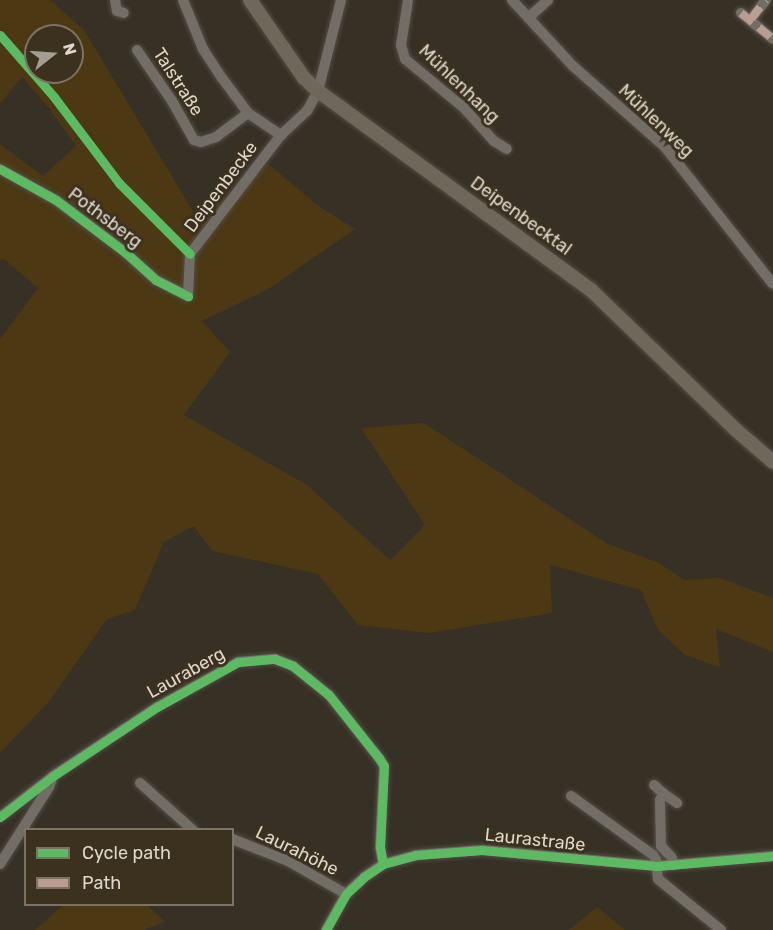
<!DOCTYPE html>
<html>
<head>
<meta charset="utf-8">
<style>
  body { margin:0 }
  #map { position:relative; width:773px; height:930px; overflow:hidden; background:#363025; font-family:Rubik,sans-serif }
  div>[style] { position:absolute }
  .green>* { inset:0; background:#4c3813 }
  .roads { filter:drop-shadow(0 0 2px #534d44) drop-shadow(0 0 2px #534d44) }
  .minor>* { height:10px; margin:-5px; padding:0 5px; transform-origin:5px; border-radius:5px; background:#726e66 }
  .major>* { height:14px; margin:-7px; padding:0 7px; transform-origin:7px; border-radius:7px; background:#6f675a }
  .quiet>* { height:8px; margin-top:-4px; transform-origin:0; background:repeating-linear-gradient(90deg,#b99d93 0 15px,transparent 0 23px) }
  .cycleway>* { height:9px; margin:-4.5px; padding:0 4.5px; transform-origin:4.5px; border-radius:4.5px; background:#5cba63 }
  span { translate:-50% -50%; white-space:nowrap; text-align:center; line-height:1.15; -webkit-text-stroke:6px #3c311f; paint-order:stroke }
  .street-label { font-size:18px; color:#ded7cc }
  .legend { position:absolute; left:24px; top:828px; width:210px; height:78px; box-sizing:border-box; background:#3c311f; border:2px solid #7d7364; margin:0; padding:8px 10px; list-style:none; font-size:18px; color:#ded7cc }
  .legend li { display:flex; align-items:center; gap:12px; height:30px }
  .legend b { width:30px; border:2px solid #7d7364 }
  .north { position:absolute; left:24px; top:24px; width:60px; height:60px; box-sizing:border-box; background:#3c311f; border:2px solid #7d7364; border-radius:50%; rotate:73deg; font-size:16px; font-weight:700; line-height:24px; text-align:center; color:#ded7cc }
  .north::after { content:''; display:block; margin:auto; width:21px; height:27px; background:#a39d92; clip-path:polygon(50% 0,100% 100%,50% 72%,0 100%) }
</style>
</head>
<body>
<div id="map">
  <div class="green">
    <div style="clip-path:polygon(evenodd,0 0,50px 0,84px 30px,197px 218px,268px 164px,320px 207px,355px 229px,267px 290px,202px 321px,230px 352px,184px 415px,307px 485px,390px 560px,425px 525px,361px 428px,424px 423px,608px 544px,659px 563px,684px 580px,720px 578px,773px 598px,773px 652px,716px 629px,720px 667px,685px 655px,658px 630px,641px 590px,550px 565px,552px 613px,429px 633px,358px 625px,318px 574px,212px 551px,194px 526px,164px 542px,135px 610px,107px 619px,48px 703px,0 753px,0 339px,38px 288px,4px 259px,0 260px,0 144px,43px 176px,76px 146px,48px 107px,22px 77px,0 104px,0 0,36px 36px,72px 36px,72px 72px,36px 72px,36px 36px)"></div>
    <div style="clip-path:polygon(63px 905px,147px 905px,165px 922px,144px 930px,35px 930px)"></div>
    <div style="clip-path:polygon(597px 907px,625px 930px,569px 930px)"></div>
  </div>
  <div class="roads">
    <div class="minor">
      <div style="left:115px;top:0;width:11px;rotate:80deg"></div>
      <div style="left:117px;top:11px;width:7px;rotate:16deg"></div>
      <div style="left:183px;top:0;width:53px;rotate:67.8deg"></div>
      <div style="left:203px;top:49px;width:35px;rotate:57deg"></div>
      <div style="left:222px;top:78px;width:44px;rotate:53.4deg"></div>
      <div style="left:248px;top:113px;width:40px;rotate:34deg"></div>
      <div style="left:408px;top:0;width:46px;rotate:98.8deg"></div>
      <div style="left:401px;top:45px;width:15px;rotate:74deg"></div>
      <div style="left:405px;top:59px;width:77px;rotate:39.7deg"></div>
      <div style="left:464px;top:108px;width:45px;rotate:47.7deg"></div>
      <div style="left:494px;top:141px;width:15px;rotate:32deg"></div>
      <div style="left:512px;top:0;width:90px;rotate:47.3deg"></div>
      <div style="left:573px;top:66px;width:123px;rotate:41.4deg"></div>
      <div style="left:665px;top:147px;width:174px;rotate:51.8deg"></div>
      <div style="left:741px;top:13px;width:41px;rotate:39.1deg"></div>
      <div style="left:528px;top:18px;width:27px;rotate:-42deg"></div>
      <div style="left:751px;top:19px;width:24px;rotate:-52deg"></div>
      <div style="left:137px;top:50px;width:62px;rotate:55.5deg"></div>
      <div style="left:172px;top:101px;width:45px;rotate:60.6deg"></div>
      <div style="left:194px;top:140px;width:7px;rotate:16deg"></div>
      <div style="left:201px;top:142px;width:16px;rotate:-18deg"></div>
      <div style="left:216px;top:137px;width:40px;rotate:-37deg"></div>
      <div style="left:0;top:169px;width:64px;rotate:29deg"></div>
      <div style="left:56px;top:200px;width:88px;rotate:37.1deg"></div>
      <div style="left:126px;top:253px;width:40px;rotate:42deg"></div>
      <div style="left:156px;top:280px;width:36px;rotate:27deg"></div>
      <div style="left:188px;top:296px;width:42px;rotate:-87.3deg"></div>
      <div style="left:190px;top:254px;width:150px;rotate:-52.6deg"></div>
      <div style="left:281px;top:135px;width:35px;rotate:-43deg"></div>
      <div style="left:307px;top:111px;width:23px;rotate:-61deg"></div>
      <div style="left:318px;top:91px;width:94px;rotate:-75.8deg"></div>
      <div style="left:140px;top:783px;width:71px;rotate:41.6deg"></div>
      <div style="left:654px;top:785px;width:13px;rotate:42deg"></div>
      <div style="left:664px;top:794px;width:7px;rotate:124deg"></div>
      <div style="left:660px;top:800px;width:46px;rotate:88.8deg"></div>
      <div style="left:661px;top:846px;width:16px;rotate:47deg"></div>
      <div style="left:672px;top:858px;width:7px;rotate:82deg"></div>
      <div style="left:664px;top:794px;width:16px;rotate:35deg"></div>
      <div style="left:571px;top:796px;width:101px;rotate:35.7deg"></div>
      <div style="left:653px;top:855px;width:6px;rotate:59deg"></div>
      <div style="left:656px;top:860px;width:19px;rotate:84deg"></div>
      <div style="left:658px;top:879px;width:81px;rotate:39deg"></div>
      <div style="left:0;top:817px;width:67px;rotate:-37.7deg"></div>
      <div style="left:53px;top:776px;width:125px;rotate:-33.6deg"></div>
      <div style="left:157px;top:707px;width:93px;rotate:-29.1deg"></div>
      <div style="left:238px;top:662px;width:37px;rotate:-5deg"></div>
      <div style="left:275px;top:659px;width:19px;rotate:21deg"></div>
      <div style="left:293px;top:666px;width:46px;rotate:38.9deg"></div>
      <div style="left:329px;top:695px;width:80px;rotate:51.6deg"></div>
      <div style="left:379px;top:758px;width:9px;rotate:58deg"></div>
      <div style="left:384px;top:766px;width:81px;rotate:92.8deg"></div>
      <div style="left:380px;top:847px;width:17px;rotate:80deg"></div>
      <div style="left:232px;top:839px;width:60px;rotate:21.4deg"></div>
      <div style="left:288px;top:861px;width:67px;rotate:29.6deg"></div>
      <div style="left:0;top:864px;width:91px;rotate:-57.5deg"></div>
      <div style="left:49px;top:787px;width:12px;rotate:-70deg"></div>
      <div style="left:326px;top:930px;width:41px;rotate:-60.9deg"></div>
      <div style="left:346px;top:894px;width:25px;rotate:-43deg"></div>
      <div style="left:364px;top:877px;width:23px;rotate:-34deg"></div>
      <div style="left:383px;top:864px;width:34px;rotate:-15deg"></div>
      <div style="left:416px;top:855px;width:66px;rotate:-4.3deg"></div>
      <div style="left:482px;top:850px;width:176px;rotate:5.2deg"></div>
      <div style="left:657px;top:866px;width:116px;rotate:-4.9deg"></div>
    </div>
    <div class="major">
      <div style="left:250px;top:0;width:95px;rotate:55.3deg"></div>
      <div style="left:304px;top:78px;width:19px;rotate:43deg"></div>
      <div style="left:318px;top:91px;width:338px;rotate:36.1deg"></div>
      <div style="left:591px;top:290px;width:202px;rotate:44deg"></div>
      <div style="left:736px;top:430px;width:49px;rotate:40.9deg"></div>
    </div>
  </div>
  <div class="quiet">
    <div style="left:741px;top:13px;width:41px;rotate:39.1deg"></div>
    <div style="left:751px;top:19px;width:24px;rotate:-52deg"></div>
  </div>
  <div class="cycleway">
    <div style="left:0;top:35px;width:82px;rotate:48.9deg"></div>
    <div style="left:54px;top:97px;width:108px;rotate:52.9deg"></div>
    <div style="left:119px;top:183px;width:100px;rotate:45deg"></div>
    <div style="left:0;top:169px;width:64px;rotate:29deg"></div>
    <div style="left:56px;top:200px;width:88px;rotate:37.1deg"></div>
    <div style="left:126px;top:253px;width:40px;rotate:42deg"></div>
    <div style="left:156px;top:280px;width:36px;rotate:27deg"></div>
    <div style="left:0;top:817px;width:67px;rotate:-37.7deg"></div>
    <div style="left:53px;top:776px;width:125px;rotate:-33.6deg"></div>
    <div style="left:157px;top:707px;width:93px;rotate:-29.1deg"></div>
    <div style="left:238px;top:662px;width:37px;rotate:-5deg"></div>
    <div style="left:275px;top:659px;width:19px;rotate:21deg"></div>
    <div style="left:293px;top:666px;width:46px;rotate:38.9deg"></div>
    <div style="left:329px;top:695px;width:80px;rotate:51.6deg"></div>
    <div style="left:379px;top:758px;width:9px;rotate:58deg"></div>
    <div style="left:384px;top:766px;width:81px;rotate:92.8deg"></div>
    <div style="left:380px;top:847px;width:17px;rotate:80deg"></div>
    <div style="left:326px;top:930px;width:41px;rotate:-60.9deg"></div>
    <div style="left:346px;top:894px;width:25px;rotate:-43deg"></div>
    <div style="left:364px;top:877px;width:23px;rotate:-34deg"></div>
    <div style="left:383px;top:864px;width:34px;rotate:-15deg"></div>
    <div style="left:416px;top:855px;width:66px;rotate:-4.3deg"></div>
    <div style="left:482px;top:850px;width:176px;rotate:5.2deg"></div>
    <div style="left:657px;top:866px;width:116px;rotate:-4.9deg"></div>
  </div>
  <div class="street-label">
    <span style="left:178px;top:82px;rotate:57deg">Talstraße</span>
    <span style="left:459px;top:84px;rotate:44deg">Mühlenhang</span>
    <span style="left:656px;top:121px;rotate:44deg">Mühlenweg</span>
    <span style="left:221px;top:187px;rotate:-53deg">Deipenbecke</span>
    <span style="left:521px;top:216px;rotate:36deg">Deipenbecktal</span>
    <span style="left:105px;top:218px;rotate:37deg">Pothsberg</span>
    <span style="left:186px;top:673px;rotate:-29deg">Lauraberg</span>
    <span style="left:535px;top:840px;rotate:6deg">Laurastraße</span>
    <span style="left:297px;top:851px;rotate:26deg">Laurahöhe</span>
  </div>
  <ul class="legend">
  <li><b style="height:8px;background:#5cba63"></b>Cycle path</li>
  <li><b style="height:8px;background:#b99d93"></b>Path</li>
  </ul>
  <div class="north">N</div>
</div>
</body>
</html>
